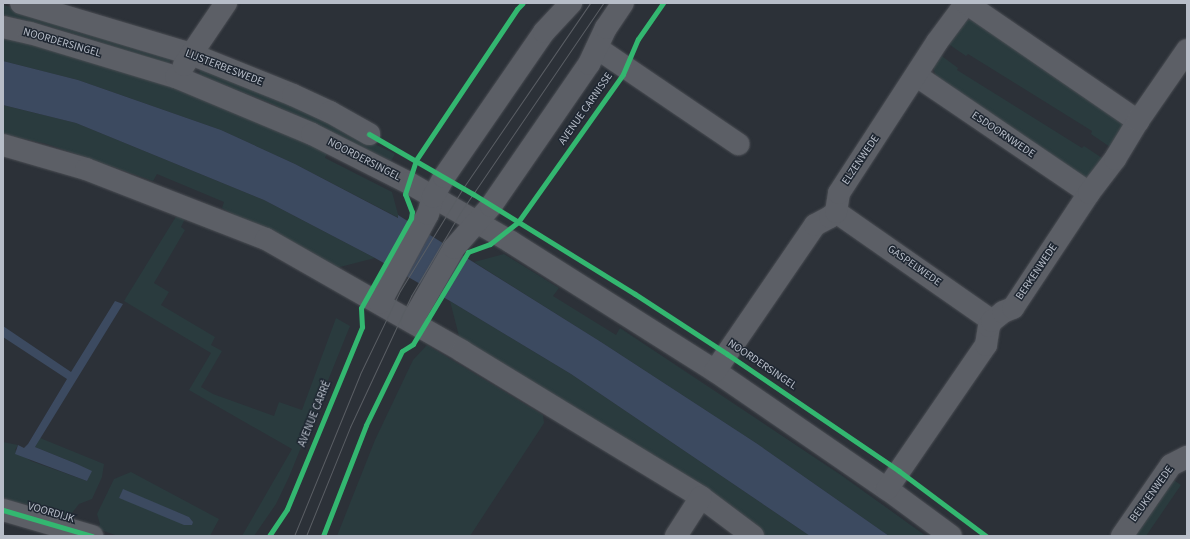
<!DOCTYPE html>
<html>
<head>
<meta charset="utf-8">
<style>
  body { margin:0 }
  #map { position:relative; width:1190px; height:539px; overflow:hidden; background:#2c3138; font-family:"Source Sans 3",sans-serif }
  div>[style] { position:absolute }
  .green>* { inset:0; background:#2a3b3e }
  .water>* { inset:0; background:#3c4a60 }
  .roads { filter:drop-shadow(0 0 1px #4a4d53) drop-shadow(0 0 1px #4a4d53) }
  .minor>* { height:22px; margin:-11px; padding:0 11px; transform-origin:11px; border-radius:11px; background:#5c5f66 }
  .tram>* { height:1px; margin:-0.5px; padding:0 0.5px; transform-origin:0.5px; border-radius:0.5px; background:#5a5e64 }
  .cycleway>* { height:5px; margin:-2.5px; padding:0 2.5px; transform-origin:2.5px; border-radius:2.5px; background:#33b770 }
  span { translate:-50% -50%; white-space:nowrap; text-align:center; line-height:1.15; -webkit-text-stroke:3px #1f2732; paint-order:stroke }
  .street-label { font-size:11px; color:#b7bdc8 }
  .frame { position:absolute; inset:0; border:4px solid #b7bdc8; pointer-events:none }
</style>
</head>
<body>
<div id="map">
  <div class="green">
    <div style="clip-path:polygon(3px 5px,22px 10px,172px 56px,169px 64px,51px 27px,3px 15px)"></div>
    <div style="clip-path:polygon(966px 20px,974px 20px,1121px 121px,1123px 125px,1113px 149px,1091px 134px,1092px 131px,968px 54px,966px 56px,947px 43px)"></div>
    <div style="clip-path:polygon(3px 36px,131px 71px,205px 98px,328px 151px,325px 158px,392px 192px,399px 218px,295px 164px,221px 130px,78px 80px,3px 61px)"></div>
    <div style="clip-path:polygon(939px 54px,958px 68px,957px 70px,1082px 148px,1084px 146px,1105px 160px,1094px 176px,1086px 178px,936px 77px,933px 67px)"></div>
    <div style="clip-path:polygon(201px 67px,295px 105px,395px 154px,391px 161px,270px 103px,199px 75px)"></div>
    <div style="clip-path:polygon(3px 105px,76px 123px,264px 200px,375px 258px,332px 269px,222px 208px,224px 202px,157px 174px,153px 181px,47px 144px,3px 134px)"></div>
    <div style="clip-path:polygon(177px 215px,185px 219px,181px 227px,185px 230px,154px 283px,169px 292px,161px 305px,215px 337px,211px 345px,222px 351px,201px 387px,213px 394px,274px 416px,279px 402px,302px 410px,336px 318px,350px 326px,289px 477px,276px 504px,254px 536px,242px 536px,292px 449px,189px 390px,211px 353px,124px 301px)"></div>
    <div style="clip-path:polygon(504px 254px,559px 288px,553px 296px,616px 335px,620px 328px,841px 475px,926px 536px,889px 536px,756px 443px,601px 342px,474px 262px)"></div>
    <div style="clip-path:polygon(450px 301px,571px 374px,810px 536px,761px 536px,460px 340px)"></div>
    <div style="clip-path:polygon(427px 345px,543px 415px,544px 423px,470px 536px,337px 536px,375px 440px,413px 360px)"></div>
    <div style="clip-path:polygon(40px 438px,104px 464px,102px 477px,92px 499px,79px 504px,68px 518px,25px 504px,6px 500px,3px 497px,3px 442px,18px 445px,15px 450px,31px 461px,87px 481px,91px 471px,77px 464px,35px 447px)"></div>
    <div style="clip-path:polygon(evenodd,131px 472px,219px 519px,210px 536px,118px 536px,98px 529px,100px 524px,97px 514px,114px 479px,131px 472px,123px 490px,189px 517px,193px 522px,119px 498px,123px 490px)"></div>
    <div style="clip-path:polygon(1169px 477px,1181px 485px,1146px 536px,1129px 536px)"></div>
  </div>
  <div class="water">
    <div style="clip-path:polygon(3px 61px,78px 80px,221px 130px,295px 164px,398px 218px,398px 215px,601px 342px,756px 443px,889px 536px,810px 536px,571px 374px,450px 301px,375px 258px,264px 200px,76px 123px,3px 105px)"></div>
    <div style="clip-path:polygon(115px 301px,123px 304px,35px 447px,77px 464px,92px 471px,87px 481px,15px 454px,18px 445px,24px 448px,28px 444px,67px 379px,3px 337px,3px 326px,71px 372px)"></div>
    <div style="clip-path:polygon(123px 489px,189px 517px,193px 522px,192px 525px,184px 525px,119px 498px)"></div>
  </div>
  <div class="roads">
    <div class="minor">
      <div style="left:21px;top:3px;width:177px;rotate:16.7deg"></div>
      <div style="left:191px;top:54px;width:110px;rotate:21.9deg"></div>
      <div style="left:293px;top:95px;width:41px;rotate:24.7deg"></div>
      <div style="left:330px;top:112px;width:45px;rotate:29.4deg"></div>
      <div style="left:3px;top:27px;width:28px;rotate:13deg"></div>
      <div style="left:30px;top:33px;width:152px;rotate:16.8deg"></div>
      <div style="left:176px;top:77px;width:147px;rotate:22.7deg"></div>
      <div style="left:312px;top:134px;width:109px;rotate:26.8deg"></div>
      <div style="left:409px;top:183px;width:118px;rotate:30deg"></div>
      <div style="left:511px;top:242px;width:241px;rotate:32.3deg"></div>
      <div style="left:715px;top:371px;width:209px;rotate:34.5deg"></div>
      <div style="left:887px;top:489px;width:79px;rotate:36.3deg"></div>
      <div style="left:597px;top:48px;width:171px;rotate:34.2deg"></div>
      <div style="left:184px;top:65px;width:75px;rotate:-55.9deg"></div>
      <div style="left:917px;top:76px;width:208px;rotate:34.2deg"></div>
      <div style="left:3px;top:145px;width:86px;rotate:16.1deg"></div>
      <div style="left:86px;top:169px;width:193px;rotate:21.3deg"></div>
      <div style="left:266px;top:239px;width:226px;rotate:29.7deg"></div>
      <div style="left:462px;top:351px;width:280px;rotate:31.4deg"></div>
      <div style="left:701px;top:497px;width:65px;rotate:36.9deg"></div>
      <div style="left:836px;top:212px;width:190px;rotate:34.9deg"></div>
      <div style="left:380px;top:303px;width:101px;rotate:-61.7deg"></div>
      <div style="left:428px;top:214px;width:18px;rotate:-74deg"></div>
      <div style="left:433px;top:197px;width:23px;rotate:-61deg"></div>
      <div style="left:444px;top:177px;width:176px;rotate:-55.4deg"></div>
      <div style="left:544px;top:32px;width:40px;rotate:-47deg"></div>
      <div style="left:412px;top:321px;width:84px;rotate:-60.1deg"></div>
      <div style="left:454px;top:248px;width:56px;rotate:-48.6deg"></div>
      <div style="left:491px;top:206px;width:173px;rotate:-55.4deg"></div>
      <div style="left:589px;top:64px;width:40px;rotate:-65deg"></div>
      <div style="left:606px;top:28px;width:30px;rotate:-56deg"></div>
      <div style="left:715px;top:371px;width:177px;rotate:-55.6deg"></div>
      <div style="left:815px;top:225px;width:17px;rotate:-28deg"></div>
      <div style="left:830px;top:217px;width:8px;rotate:-40deg"></div>
      <div style="left:836px;top:212px;width:19px;rotate:-81deg"></div>
      <div style="left:839px;top:193px;width:180px;rotate:-57deg"></div>
      <div style="left:937px;top:42px;width:49px;rotate:-53.4deg"></div>
      <div style="left:966px;top:3px;width:209px;rotate:34.5deg"></div>
      <div style="left:887px;top:489px;width:175px;rotate:-55.5deg"></div>
      <div style="left:986px;top:345px;width:19px;rotate:-81deg"></div>
      <div style="left:989px;top:326px;width:6px;rotate:-59deg"></div>
      <div style="left:992px;top:321px;width:14px;rotate:-39deg"></div>
      <div style="left:1003px;top:312px;width:11px;rotate:-22deg"></div>
      <div style="left:1013px;top:308px;width:138px;rotate:-56.5deg"></div>
      <div style="left:1089px;top:193px;width:43px;rotate:-52.6deg"></div>
      <div style="left:1115px;top:159px;width:44px;rotate:-58.8deg"></div>
      <div style="left:1138px;top:121px;width:86px;rotate:-55.4deg"></div>
      <div style="left:3px;top:510px;width:93px;rotate:16.3deg"></div>
      <div style="left:676px;top:536px;width:46px;rotate:-57.3deg"></div>
      <div style="left:1122px;top:536px;width:86px;rotate:-55.4deg"></div>
      <div style="left:1171px;top:465px;width:18px;rotate:-27deg"></div>
    </div>
  </div>
  <div class="tram">
    <div style="left:294px;top:536px;width:175px;rotate:-67.8deg"></div>
    <div style="left:360px;top:374px;width:92px;rotate:-64.3deg"></div>
    <div style="left:400px;top:291px;width:121px;rotate:-58.5deg"></div>
    <div style="left:463px;top:188px;width:224px;rotate:-55.5deg"></div>
    <div style="left:306px;top:536px;width:118px;rotate:-68deg"></div>
    <div style="left:350px;top:427px;width:145px;rotate:-65deg"></div>
    <div style="left:411px;top:296px;width:96px;rotate:-59.4deg"></div>
    <div style="left:460px;top:213px;width:254px;rotate:-55.7deg"></div>
  </div>
  <div class="cycleway">
    <div style="left:369px;top:134px;width:120px;rotate:30deg"></div>
    <div style="left:473px;top:194px;width:190px;rotate:31.7deg"></div>
    <div style="left:635px;top:294px;width:110px;rotate:33.1deg"></div>
    <div style="left:727px;top:354px;width:208px;rotate:34.2deg"></div>
    <div style="left:899px;top:471px;width:109px;rotate:36.8deg"></div>
    <div style="left:3px;top:510px;width:93px;rotate:16.3deg"></div>
    <div style="left:269px;top:536px;width:32px;rotate:-56deg"></div>
    <div style="left:287px;top:509px;width:197px;rotate:-67.6deg"></div>
    <div style="left:362px;top:327px;width:19px;rotate:-93deg"></div>
    <div style="left:361px;top:308px;width:103px;rotate:-60.9deg"></div>
    <div style="left:411px;top:218px;width:6px;rotate:-81deg"></div>
    <div style="left:412px;top:212px;width:19px;rotate:-111deg"></div>
    <div style="left:405px;top:194px;width:36px;rotate:-72deg"></div>
    <div style="left:416px;top:160px;width:182px;rotate:-56.2deg"></div>
    <div style="left:517px;top:9px;width:8px;rotate:-45deg"></div>
    <div style="left:323px;top:536px;width:119px;rotate:-68.8deg"></div>
    <div style="left:366px;top:425px;width:82px;rotate:-64.1deg"></div>
    <div style="left:402px;top:351px;width:13px;rotate:-32deg"></div>
    <div style="left:413px;top:344px;width:107px;rotate:-59.1deg"></div>
    <div style="left:468px;top:252px;width:23px;rotate:-20deg"></div>
    <div style="left:490px;top:244px;width:36px;rotate:-38deg"></div>
    <div style="left:518px;top:222px;width:181px;rotate:-54.6deg"></div>
    <div style="left:623px;top:74px;width:38px;rotate:-67deg"></div>
    <div style="left:638px;top:39px;width:44px;rotate:-55.2deg"></div>
  </div>
  <div class="street-label">
    <span style="left:62px;top:43px;rotate:16deg">NOORDERSINGEL</span>
    <span style="left:224px;top:68px;rotate:21deg">LIJSTERBESWEDE</span>
    <span style="left:586px;top:109px;rotate:-55deg">AVENUE CARNISSE</span>
    <span style="left:1003px;top:135px;rotate:34deg">ESDOORNWEDE</span>
    <span style="left:364px;top:160px;rotate:27deg">NOORDERSINGEL</span>
    <span style="left:861px;top:160px;rotate:-56deg">ELZENWEDE</span>
    <span style="left:914px;top:266px;rotate:35deg">GASPELWEDE</span>
    <span style="left:1037px;top:272px;rotate:-56deg">BERKENWEDE</span>
    <span style="left:762px;top:365px;rotate:34deg">NOORDERSINGEL</span>
    <span style="left:315px;top:414px;rotate:-68deg">AVENUE CARRÉ</span>
    <span style="left:1152px;top:494px;rotate:-54deg">BEUKENWEDE</span>
    <span style="left:51px;top:513px;rotate:16deg">VOORDIJK</span>
  </div>
  <div class="frame"></div>
</div>
</body>
</html>
